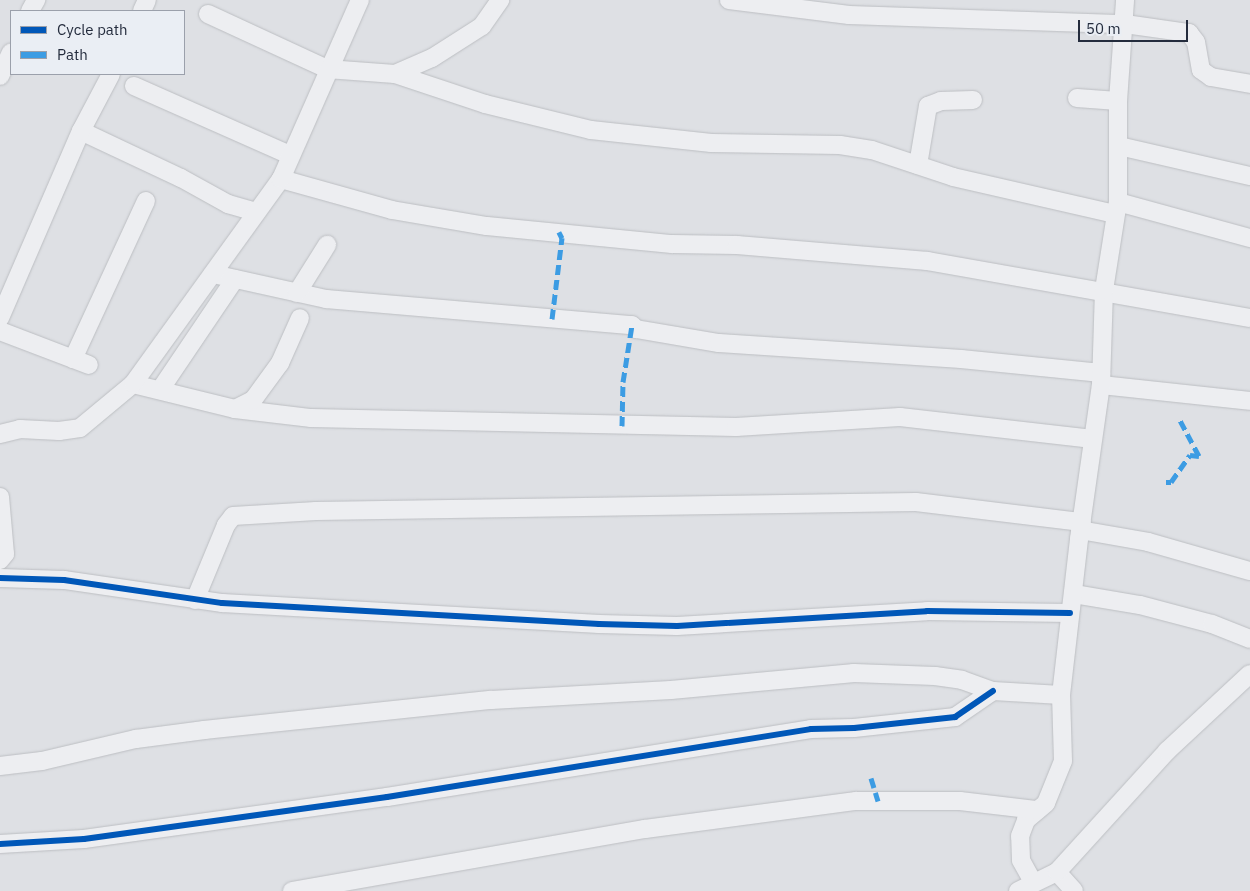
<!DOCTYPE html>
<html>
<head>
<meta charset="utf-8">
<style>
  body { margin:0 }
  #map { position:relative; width:1250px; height:891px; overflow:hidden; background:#dee0e4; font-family:"IBM Plex Sans",sans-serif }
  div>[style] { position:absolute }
  .roads { filter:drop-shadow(0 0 1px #bcbec2) drop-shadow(0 0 1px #bcbec2) }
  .minor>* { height:18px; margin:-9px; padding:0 9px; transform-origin:9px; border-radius:9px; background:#edeef1 }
  .quiet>* { height:5px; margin-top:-2.5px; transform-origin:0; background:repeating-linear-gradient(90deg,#3c9ce3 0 10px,transparent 0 15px) }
  .cycleway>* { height:6px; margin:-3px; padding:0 3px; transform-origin:3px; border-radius:3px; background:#0057b8 }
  span { translate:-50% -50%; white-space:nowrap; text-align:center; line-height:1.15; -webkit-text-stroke:4.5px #eaeef4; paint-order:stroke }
  .legend { position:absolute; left:10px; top:10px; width:175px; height:65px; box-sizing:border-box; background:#eaeef4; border:1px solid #9ba0ab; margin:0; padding:6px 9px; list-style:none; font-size:15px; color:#242c3d }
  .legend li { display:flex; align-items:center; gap:10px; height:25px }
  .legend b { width:25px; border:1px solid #9ba0ab }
  .scale { position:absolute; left:1078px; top:20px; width:110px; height:22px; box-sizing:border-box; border:2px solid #242c3d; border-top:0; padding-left:6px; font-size:15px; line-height:18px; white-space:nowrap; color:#242c3d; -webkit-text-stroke:4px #eaeef4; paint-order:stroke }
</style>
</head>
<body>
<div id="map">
  <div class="roads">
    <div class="minor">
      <div style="left:729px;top:0;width:121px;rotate:7.1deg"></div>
      <div style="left:849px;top:15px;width:276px;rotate:1.9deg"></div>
      <div style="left:1125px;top:24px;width:65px;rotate:8deg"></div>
      <div style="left:1189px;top:33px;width:11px;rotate:52deg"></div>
      <div style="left:1196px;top:42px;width:28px;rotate:80deg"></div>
      <div style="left:1201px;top:70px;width:12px;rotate:35deg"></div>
      <div style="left:1211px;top:77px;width:40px;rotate:10deg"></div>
      <div style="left:30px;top:11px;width:13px;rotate:-61deg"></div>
      <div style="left:142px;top:11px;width:12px;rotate:-66deg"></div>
      <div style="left:208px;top:14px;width:131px;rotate:24.8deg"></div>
      <div style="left:327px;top:69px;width:68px;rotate:4.2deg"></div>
      <div style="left:395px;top:74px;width:40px;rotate:-23.4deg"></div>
      <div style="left:432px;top:58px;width:59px;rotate:-32.6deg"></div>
      <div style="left:482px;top:26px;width:32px;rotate:-55deg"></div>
      <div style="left:395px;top:74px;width:95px;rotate:18.4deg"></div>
      <div style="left:485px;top:104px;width:109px;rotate:13.8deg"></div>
      <div style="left:591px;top:130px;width:121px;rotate:6.2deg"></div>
      <div style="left:711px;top:143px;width:129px;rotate:0.9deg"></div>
      <div style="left:840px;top:145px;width:32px;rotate:9deg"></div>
      <div style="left:872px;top:150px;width:85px;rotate:18.4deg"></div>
      <div style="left:953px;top:177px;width:166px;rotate:12.9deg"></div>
      <div style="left:0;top:76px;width:26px;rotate:-65deg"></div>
      <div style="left:134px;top:86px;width:171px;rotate:23.9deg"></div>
      <div style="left:1077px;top:98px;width:41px;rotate:4.2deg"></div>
      <div style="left:81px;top:131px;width:110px;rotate:25.2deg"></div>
      <div style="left:181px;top:178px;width:54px;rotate:29deg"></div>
      <div style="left:228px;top:204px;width:29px;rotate:16deg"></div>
      <div style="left:1119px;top:146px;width:134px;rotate:12.9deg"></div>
      <div style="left:918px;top:165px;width:60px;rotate:-80.4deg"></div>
      <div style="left:928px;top:106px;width:14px;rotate:-21deg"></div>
      <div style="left:941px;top:101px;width:32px;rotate:-2deg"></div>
      <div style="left:281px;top:179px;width:115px;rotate:15.6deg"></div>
      <div style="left:392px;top:210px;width:96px;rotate:9.6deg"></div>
      <div style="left:487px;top:226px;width:186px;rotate:5.6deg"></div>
      <div style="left:672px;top:244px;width:65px;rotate:0.9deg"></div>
      <div style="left:737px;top:245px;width:191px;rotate:4.8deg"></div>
      <div style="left:927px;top:261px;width:328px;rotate:10deg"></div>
      <div style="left:1118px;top:202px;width:137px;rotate:15.3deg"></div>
      <div style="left:213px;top:274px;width:116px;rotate:12.5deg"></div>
      <div style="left:326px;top:299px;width:307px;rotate:4.9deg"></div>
      <div style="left:632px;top:325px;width:6px;rotate:45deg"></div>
      <div style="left:636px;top:329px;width:84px;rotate:9.6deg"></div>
      <div style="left:719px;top:343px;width:243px;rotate:3.8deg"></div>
      <div style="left:961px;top:359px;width:141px;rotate:5.7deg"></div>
      <div style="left:297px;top:293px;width:57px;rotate:-58deg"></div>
      <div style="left:0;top:318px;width:204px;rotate:-66.6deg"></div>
      <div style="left:81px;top:131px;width:64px;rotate:-62.2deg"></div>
      <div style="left:0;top:331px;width:95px;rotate:20.9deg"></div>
      <div style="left:73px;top:359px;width:174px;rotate:-65.2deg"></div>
      <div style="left:133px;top:384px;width:105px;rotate:13.8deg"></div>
      <div style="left:235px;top:409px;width:77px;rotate:6.8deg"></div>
      <div style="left:311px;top:418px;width:425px;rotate:1.2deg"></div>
      <div style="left:736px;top:427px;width:164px;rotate:-3.5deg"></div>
      <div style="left:900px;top:417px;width:194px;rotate:6.5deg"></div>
      <div style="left:1101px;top:385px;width:150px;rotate:6.1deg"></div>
      <div style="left:160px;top:390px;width:134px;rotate:-56deg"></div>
      <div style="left:235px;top:409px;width:20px;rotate:-27deg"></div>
      <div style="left:253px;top:400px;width:46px;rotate:-53.9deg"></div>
      <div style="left:280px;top:363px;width:49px;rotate:-66deg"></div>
      <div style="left:0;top:434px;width:21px;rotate:-14deg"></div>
      <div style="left:20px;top:429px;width:39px;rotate:3deg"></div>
      <div style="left:59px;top:431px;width:21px;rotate:-8deg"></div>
      <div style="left:80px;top:428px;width:69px;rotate:-39.7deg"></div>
      <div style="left:133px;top:384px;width:253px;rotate:-54.2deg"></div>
      <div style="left:281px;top:179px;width:196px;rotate:-66.2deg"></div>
      <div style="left:0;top:497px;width:57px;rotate:85deg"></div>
      <div style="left:5px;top:554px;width:8px;rotate:130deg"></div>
      <div style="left:1080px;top:530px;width:69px;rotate:10deg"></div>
      <div style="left:1148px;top:542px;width:106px;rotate:15.9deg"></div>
      <div style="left:0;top:578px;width:64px;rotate:1.8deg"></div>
      <div style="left:64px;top:580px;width:160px;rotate:8.3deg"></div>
      <div style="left:222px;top:603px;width:378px;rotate:3.2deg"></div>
      <div style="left:599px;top:624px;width:78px;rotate:1.5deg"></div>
      <div style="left:677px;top:626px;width:250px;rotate:-3.4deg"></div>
      <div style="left:927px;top:611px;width:143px;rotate:0.8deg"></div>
      <div style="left:1074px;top:594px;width:67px;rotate:9.5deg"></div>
      <div style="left:1140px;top:605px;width:74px;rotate:14.8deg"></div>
      <div style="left:1212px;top:624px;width:41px;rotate:21.5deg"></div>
      <div style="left:195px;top:600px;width:81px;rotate:-67.5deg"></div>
      <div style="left:226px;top:525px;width:11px;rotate:-52deg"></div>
      <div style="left:233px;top:516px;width:83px;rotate:-3.4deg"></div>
      <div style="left:316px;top:511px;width:600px;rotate:-0.86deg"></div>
      <div style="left:916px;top:502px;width:167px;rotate:6.9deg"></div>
      <div style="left:0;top:766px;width:42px;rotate:-6.8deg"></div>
      <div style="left:42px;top:761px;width:97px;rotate:-13.2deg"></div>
      <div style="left:136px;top:739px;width:69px;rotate:-7.5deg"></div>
      <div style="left:204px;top:730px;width:289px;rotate:-6deg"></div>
      <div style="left:491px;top:700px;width:180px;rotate:-3.2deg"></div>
      <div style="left:671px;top:690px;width:184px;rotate:-5.3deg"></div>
      <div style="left:854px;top:673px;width:81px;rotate:2.1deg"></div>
      <div style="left:935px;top:676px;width:27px;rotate:8deg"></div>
      <div style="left:962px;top:680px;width:33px;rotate:20deg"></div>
      <div style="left:993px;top:691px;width:68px;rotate:3.4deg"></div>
      <div style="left:0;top:844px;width:84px;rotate:-3.4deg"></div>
      <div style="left:84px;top:839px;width:306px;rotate:-7.9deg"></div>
      <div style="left:387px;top:797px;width:429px;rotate:-9.1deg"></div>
      <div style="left:811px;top:729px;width:43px;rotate:-1.3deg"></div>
      <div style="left:854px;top:728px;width:102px;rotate:-6.2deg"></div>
      <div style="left:955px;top:717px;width:46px;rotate:-34.4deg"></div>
      <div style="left:1057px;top:872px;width:25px;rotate:48deg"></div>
      <div style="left:1033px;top:882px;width:25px;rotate:-119deg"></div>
      <div style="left:1021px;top:860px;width:24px;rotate:-92deg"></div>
      <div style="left:1020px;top:836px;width:17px;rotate:-69deg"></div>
      <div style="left:1026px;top:820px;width:26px;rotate:-40deg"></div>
      <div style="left:1046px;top:803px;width:45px;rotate:-68deg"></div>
      <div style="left:1063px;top:761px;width:66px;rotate:-91.7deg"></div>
      <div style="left:1061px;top:695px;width:157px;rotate:-83.4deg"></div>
      <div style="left:1079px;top:539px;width:156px;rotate:-81.9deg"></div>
      <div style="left:1101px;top:385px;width:95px;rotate:-88.2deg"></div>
      <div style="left:1104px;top:290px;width:89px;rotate:-81deg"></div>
      <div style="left:1118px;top:202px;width:101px;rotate:-90deg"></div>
      <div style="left:1118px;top:101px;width:101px;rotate:-86deg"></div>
      <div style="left:292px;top:891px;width:358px;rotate:-10deg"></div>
      <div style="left:645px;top:829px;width:213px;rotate:-7.6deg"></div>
      <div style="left:856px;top:801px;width:104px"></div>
      <div style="left:960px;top:801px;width:78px;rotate:6.7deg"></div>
      <div style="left:1018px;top:891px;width:43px;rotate:-26deg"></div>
      <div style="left:1057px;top:872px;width:164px;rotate:-47.7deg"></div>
      <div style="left:1167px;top:751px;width:113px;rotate:-42.9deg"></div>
    </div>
  </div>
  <div class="quiet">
    <div style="left:552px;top:319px;width:82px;rotate:-83deg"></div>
    <div style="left:562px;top:238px;width:7px;rotate:-117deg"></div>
    <div style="left:622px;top:426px;width:44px;rotate:-88.7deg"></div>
    <div style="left:623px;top:382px;width:58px;rotate:-81deg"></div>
    <div style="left:1166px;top:482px;width:5px"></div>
    <div style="left:1171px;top:482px;width:33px;rotate:-55deg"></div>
    <div style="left:1190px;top:455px;width:9px;rotate:6deg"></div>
    <div style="left:1199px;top:456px;width:40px;rotate:-118deg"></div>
    <div style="left:871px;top:778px;width:24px;rotate:73deg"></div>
  </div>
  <div class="cycleway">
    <div style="left:0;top:578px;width:64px;rotate:1.8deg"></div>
    <div style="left:64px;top:580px;width:160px;rotate:8.3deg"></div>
    <div style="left:222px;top:603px;width:378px;rotate:3.2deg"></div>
    <div style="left:599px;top:624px;width:78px;rotate:1.5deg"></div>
    <div style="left:677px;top:626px;width:250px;rotate:-3.4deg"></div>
    <div style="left:927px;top:611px;width:143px;rotate:0.8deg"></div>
    <div style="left:0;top:844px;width:84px;rotate:-3.4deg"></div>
    <div style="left:84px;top:839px;width:306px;rotate:-7.9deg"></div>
    <div style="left:387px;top:797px;width:429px;rotate:-9.1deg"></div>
    <div style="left:811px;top:729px;width:43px;rotate:-1.3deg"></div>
    <div style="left:854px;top:728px;width:102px;rotate:-6.2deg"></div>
    <div style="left:955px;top:717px;width:46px;rotate:-34.4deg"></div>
  </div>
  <ul class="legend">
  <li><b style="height:6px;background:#0057b8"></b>Cycle path</li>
  <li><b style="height:6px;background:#3c9ce3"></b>Path</li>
  </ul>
  <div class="scale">50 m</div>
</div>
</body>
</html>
